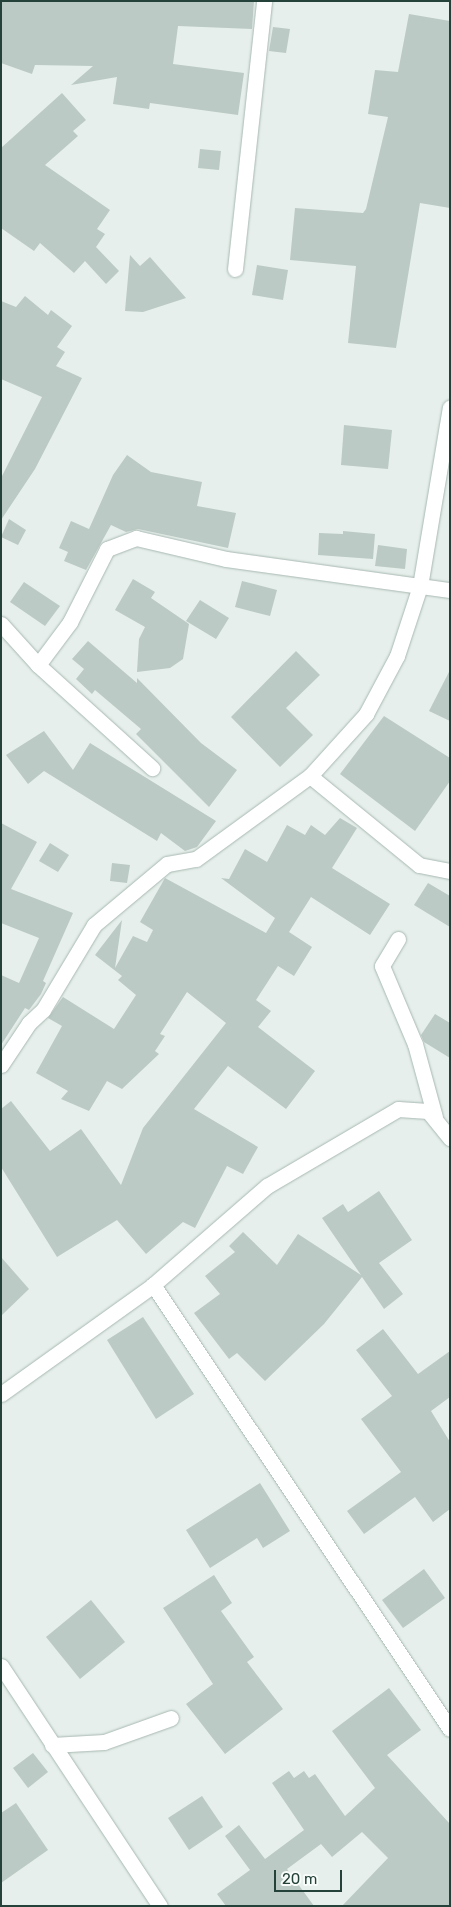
<!DOCTYPE html>
<html>
<head>
<meta charset="utf-8">
<style>
  body { margin:0 }
  #map { position:relative; width:451px; height:1907px; overflow:hidden; background:#e6efeb; font-family:Rubik,sans-serif }
  div>[style] { position:absolute }
  .building>* { inset:0; background:#bbcac4 }
  .roads { filter:drop-shadow(0 0 1px #a8b8b2) drop-shadow(0 0 1px #a8b8b2) }
  .street>* { height:15px; margin:-7.5px; padding:0 7.5px; transform-origin:7.5px; border-radius:7.5px; background:#fff }
  span { translate:-50% -50%; white-space:nowrap; text-align:center; line-height:1.15; -webkit-text-stroke:4.5px #f7fbf9; paint-order:stroke }
  .frame { position:absolute; inset:0; border:2px solid #24423a; pointer-events:none }
  .scale { position:absolute; left:274px; top:1870px; width:68px; height:22px; box-sizing:border-box; border:2px solid #24423a; border-top:0; padding-left:6px; font-size:15px; line-height:18px; white-space:nowrap; color:#24423a; -webkit-text-stroke:4px #f7fbf9; paint-order:stroke }
</style>
</head>
<body>
<div id="map">
  <div class="building">
    <div style="clip-path:polygon(1px 1px,254px 1px,252px 29px,178px 26px,173px 64px,244px 73px,238px 115px,150px 103px,149px 109px,113px 104px,117px 77px,71px 85px,93px 66px,35px 65px,32px 74px,1px 63px)"></div>
    <div style="clip-path:polygon(409px 14px,450px 21px,450px 208px,420px 203px,396px 348px,348px 343px,356px 266px,290px 260px,295px 208px,363px 213px,366px 209px,388px 117px,368px 114px,375px 70px,398px 72px)"></div>
    <div style="clip-path:polygon(273px 27px,290px 29px,286px 53px,269px 51px)"></div>
    <div style="clip-path:polygon(62px 93px,86px 120px,73px 131px,78px 136px,45px 165px,110px 210px,97px 229px,105px 234px,96px 247px,119px 271px,106px 284px,85px 261px,74px 273px,40px 243px,34px 251px,1px 228px,1px 148px)"></div>
    <div style="clip-path:polygon(200px 149px,221px 151px,219px 170px,198px 168px)"></div>
    <div style="clip-path:polygon(130px 255px,140px 266px,150px 257px,186px 298px,143px 312px,125px 311px)"></div>
    <div style="clip-path:polygon(257px 265px,288px 270px,283px 300px,252px 295px)"></div>
    <div style="clip-path:polygon(25px 296px,48px 315px,51px 310px,72px 326px,57px 347px,65px 352px,56px 366px,82px 378px,35px 469px,1px 520px,1px 478px,42px 397px,1px 379px,1px 301px,16px 307px)"></div>
    <div style="clip-path:polygon(344px 425px,392px 430px,388px 469px,341px 465px)"></div>
    <div style="clip-path:polygon(127px 455px,151px 472px,202px 482px,197px 506px,236px 513px,228px 548px,138px 529px,126px 532px,111px 525px,86px 570px,64px 561px,68px 552px,59px 548px,71px 521px,89px 529px,113px 475px)"></div>
    <div style="clip-path:polygon(9px 519px,26px 530px,18px 545px,1px 537px)"></div>
    <div style="clip-path:polygon(343px 531px,375px 534px,373px 559px,318px 555px,319px 533px,343px 534px)"></div>
    <div style="clip-path:polygon(378px 545px,407px 549px,405px 569px,375px 566px)"></div>
    <div style="clip-path:polygon(133px 579px,155px 592px,151px 598px,189px 624px,183px 659px,170px 668px,137px 672px,139px 639px,145px 627px,115px 610px)"></div>
    <div style="clip-path:polygon(242px 581px,277px 590px,270px 616px,235px 607px)"></div>
    <div style="clip-path:polygon(24px 582px,60px 606px,45px 626px,10px 602px)"></div>
    <div style="clip-path:polygon(200px 600px,229px 618px,216px 639px,186px 621px)"></div>
    <div style="clip-path:polygon(88px 641px,137px 683px,137px 678px,201px 743px,237px 770px,209px 807px,136px 734px,141px 729px,95px 690px,92px 694px,76px 679px,84px 669px,72px 659px)"></div>
    <div style="clip-path:polygon(296px 651px,320px 675px,286px 708px,313px 735px,280px 767px,231px 717px)"></div>
    <div style="clip-path:polygon(450px 670px,450px 721px,429px 711px)"></div>
    <div style="clip-path:polygon(384px 716px,450px 758px,450px 781px,415px 831px,340px 774px)"></div>
    <div style="clip-path:polygon(44px 731px,73px 770px,90px 743px,216px 821px,197px 847px,185px 851px,161px 833px,157px 841px,44px 771px,28px 784px,6px 755px)"></div>
    <div style="clip-path:polygon(340px 818px,357px 828px,332px 868px,390px 904px,370px 935px,311px 897px,289px 932px,312px 947px,294px 976px,278px 966px,256px 1000px,271px 1011px,258px 1027px,315px 1071px,286px 1109px,228px 1066px,194px 1109px,258px 1147px,243px 1174px,227px 1166px,195px 1228px,183px 1222px,146px 1254px,117px 1220px,57px 1257px,1px 1167px,1px 1109px,11px 1101px,50px 1151px,81px 1129px,121px 1185px,143px 1128px,226px 1023px,187px 992px,160px 1034px,165px 1036px,155px 1051px,159px 1054px,122px 1089px,107px 1081px,89px 1111px,61px 1099px,68px 1091px,36px 1073px,62px 1026px,48px 1018px,63px 997px,114px 1029px,136px 995px,118px 980px,122px 976px,95px 955px,122px 920px,115px 968px,133px 936px,147px 942px,153px 930px,140px 922px,165px 878px,266px 933px,275px 918px,221px 878px,229px 879px,245px 849px,267px 862px,287px 825px,305px 835px,311px 825px,325px 835px)"></div>
    <div style="clip-path:polygon(1px 823px,37px 842px,11px 889px,73px 913px,43px 981px,46px 983px,41px 994px,29px 1010px,25px 1008px,1px 1045px,1px 975px,19px 983px,39px 938px,1px 923px)"></div>
    <div style="clip-path:polygon(50px 843px,69px 855px,58px 872px,39px 861px)"></div>
    <div style="clip-path:polygon(112px 863px,130px 865px,127px 883px,110px 881px)"></div>
    <div style="clip-path:polygon(428px 883px,450px 896px,450px 927px,414px 905px)"></div>
    <div style="clip-path:polygon(435px 1014px,450px 1023px,450px 1058px,424px 1042px,421px 1035px)"></div>
    <div style="clip-path:polygon(379px 1191px,412px 1240px,379px 1263px,403px 1294px,384px 1309px,362px 1277px,324px 1324px,265px 1381px,237px 1353px,229px 1359px,194px 1313px,220px 1294px,205px 1276px,235px 1252px,229px 1246px,243px 1232px,277px 1265px,298px 1234px,361px 1275px,322px 1218px,343px 1204px,348px 1212px)"></div>
    <div style="clip-path:polygon(1px 1257px,29px 1289px,1px 1316px)"></div>
    <div style="clip-path:polygon(143px 1317px,194px 1394px,156px 1419px,107px 1340px)"></div>
    <div style="clip-path:polygon(383px 1329px,418px 1374px,450px 1351px,450px 1397px,431px 1411px,450px 1442px,450px 1509px,433px 1522px,415px 1497px,364px 1534px,347px 1511px,401px 1472px,361px 1419px,392px 1396px,356px 1350px)"></div>
    <div style="clip-path:polygon(260px 1483px,290px 1531px,263px 1548px,257px 1538px,210px 1568px,186px 1530px)"></div>
    <div style="clip-path:polygon(424px 1569px,445px 1598px,403px 1628px,382px 1600px)"></div>
    <div style="clip-path:polygon(214px 1575px,232px 1603px,221px 1611px,254px 1657px,247px 1662px,283px 1709px,225px 1754px,186px 1704px,213px 1684px,163px 1608px)"></div>
    <div style="clip-path:polygon(91px 1600px,125px 1642px,80px 1679px,46px 1637px)"></div>
    <div style="clip-path:polygon(389px 1688px,421px 1730px,387px 1755px,450px 1824px,450px 1906px,342px 1906px,388px 1858px,362px 1832px,332px 1857px,321px 1844px,287px 1869px,314px 1906px,226px 1906px,217px 1894px,250px 1870px,225px 1836px,239px 1825px,265px 1859px,304px 1830px,272px 1783px,289px 1771px,294px 1778px,304px 1771px,309px 1778px,315px 1774px,345px 1816px,375px 1788px,332px 1731px)"></div>
    <div style="clip-path:polygon(33px 1753px,48px 1772px,28px 1788px,13px 1768px)"></div>
    <div style="clip-path:polygon(202px 1796px,223px 1827px,189px 1850px,168px 1818px)"></div>
    <div style="clip-path:polygon(16px 1803px,48px 1850px,1px 1883px,1px 1813px)"></div>
  </div>
  <div class="roads">
    <div class="street">
      <div style="left:235px;top:269px;width:270px;rotate:-83.8deg"></div>
      <div style="left:1px;top:624px;width:55px;rotate:47.9deg"></div>
      <div style="left:38px;top:665px;width:154px;rotate:42.1deg"></div>
      <div style="left:38px;top:665px;width:54px;rotate:-53.3deg"></div>
      <div style="left:70px;top:622px;width:82px;rotate:-63.1deg"></div>
      <div style="left:107px;top:549px;width:31px;rotate:-21deg"></div>
      <div style="left:136px;top:538px;width:92px;rotate:13.1deg"></div>
      <div style="left:226px;top:559px;width:226px;rotate:7.9deg"></div>
      <div style="left:310px;top:776px;width:141px;rotate:39.2deg"></div>
      <div style="left:419px;top:865px;width:32px;rotate:11deg"></div>
      <div style="left:398px;top:939px;width:31px;rotate:121deg"></div>
      <div style="left:382px;top:966px;width:85px;rotate:67.1deg"></div>
      <div style="left:415px;top:1044px;width:76px;rotate:74.7deg"></div>
      <div style="left:1px;top:1065px;width:50px;rotate:-56.3deg"></div>
      <div style="left:29px;top:1023px;width:19px;rotate:-43deg"></div>
      <div style="left:43px;top:1010px;width:99px;rotate:-59deg"></div>
      <div style="left:94px;top:925px;width:95px;rotate:-39.9deg"></div>
      <div style="left:167px;top:864px;width:29px;rotate:-10deg"></div>
      <div style="left:196px;top:859px;width:141px;rotate:-36.1deg"></div>
      <div style="left:310px;top:776px;width:84px;rotate:-47.9deg"></div>
      <div style="left:366px;top:714px;width:66px;rotate:-61.9deg"></div>
      <div style="left:397px;top:656px;width:74px;rotate:-71.8deg"></div>
      <div style="left:420px;top:586px;width:181px;rotate:-80.5deg"></div>
      <div style="left:153px;top:1285px;width:534px;rotate:56.22deg"></div>
      <div style="left:1px;top:1394px;width:187px;rotate:-35.6deg"></div>
      <div style="left:153px;top:1285px;width:151px;rotate:-41deg"></div>
      <div style="left:267px;top:1186px;width:152px;rotate:-30.4deg"></div>
      <div style="left:398px;top:1109px;width:30px;rotate:4deg"></div>
      <div style="left:428px;top:1111px;width:35px;rotate:51deg"></div>
      <div style="left:1px;top:1666px;width:288px;rotate:56.5deg"></div>
      <div style="left:52px;top:1745px;width:52px;rotate:-3.3deg"></div>
      <div style="left:104px;top:1742px;width:71px;rotate:-19.7deg"></div>
    </div>
  </div>
  <div class="frame"></div>
  <div class="scale">20 m</div>
</div>
</body>
</html>
